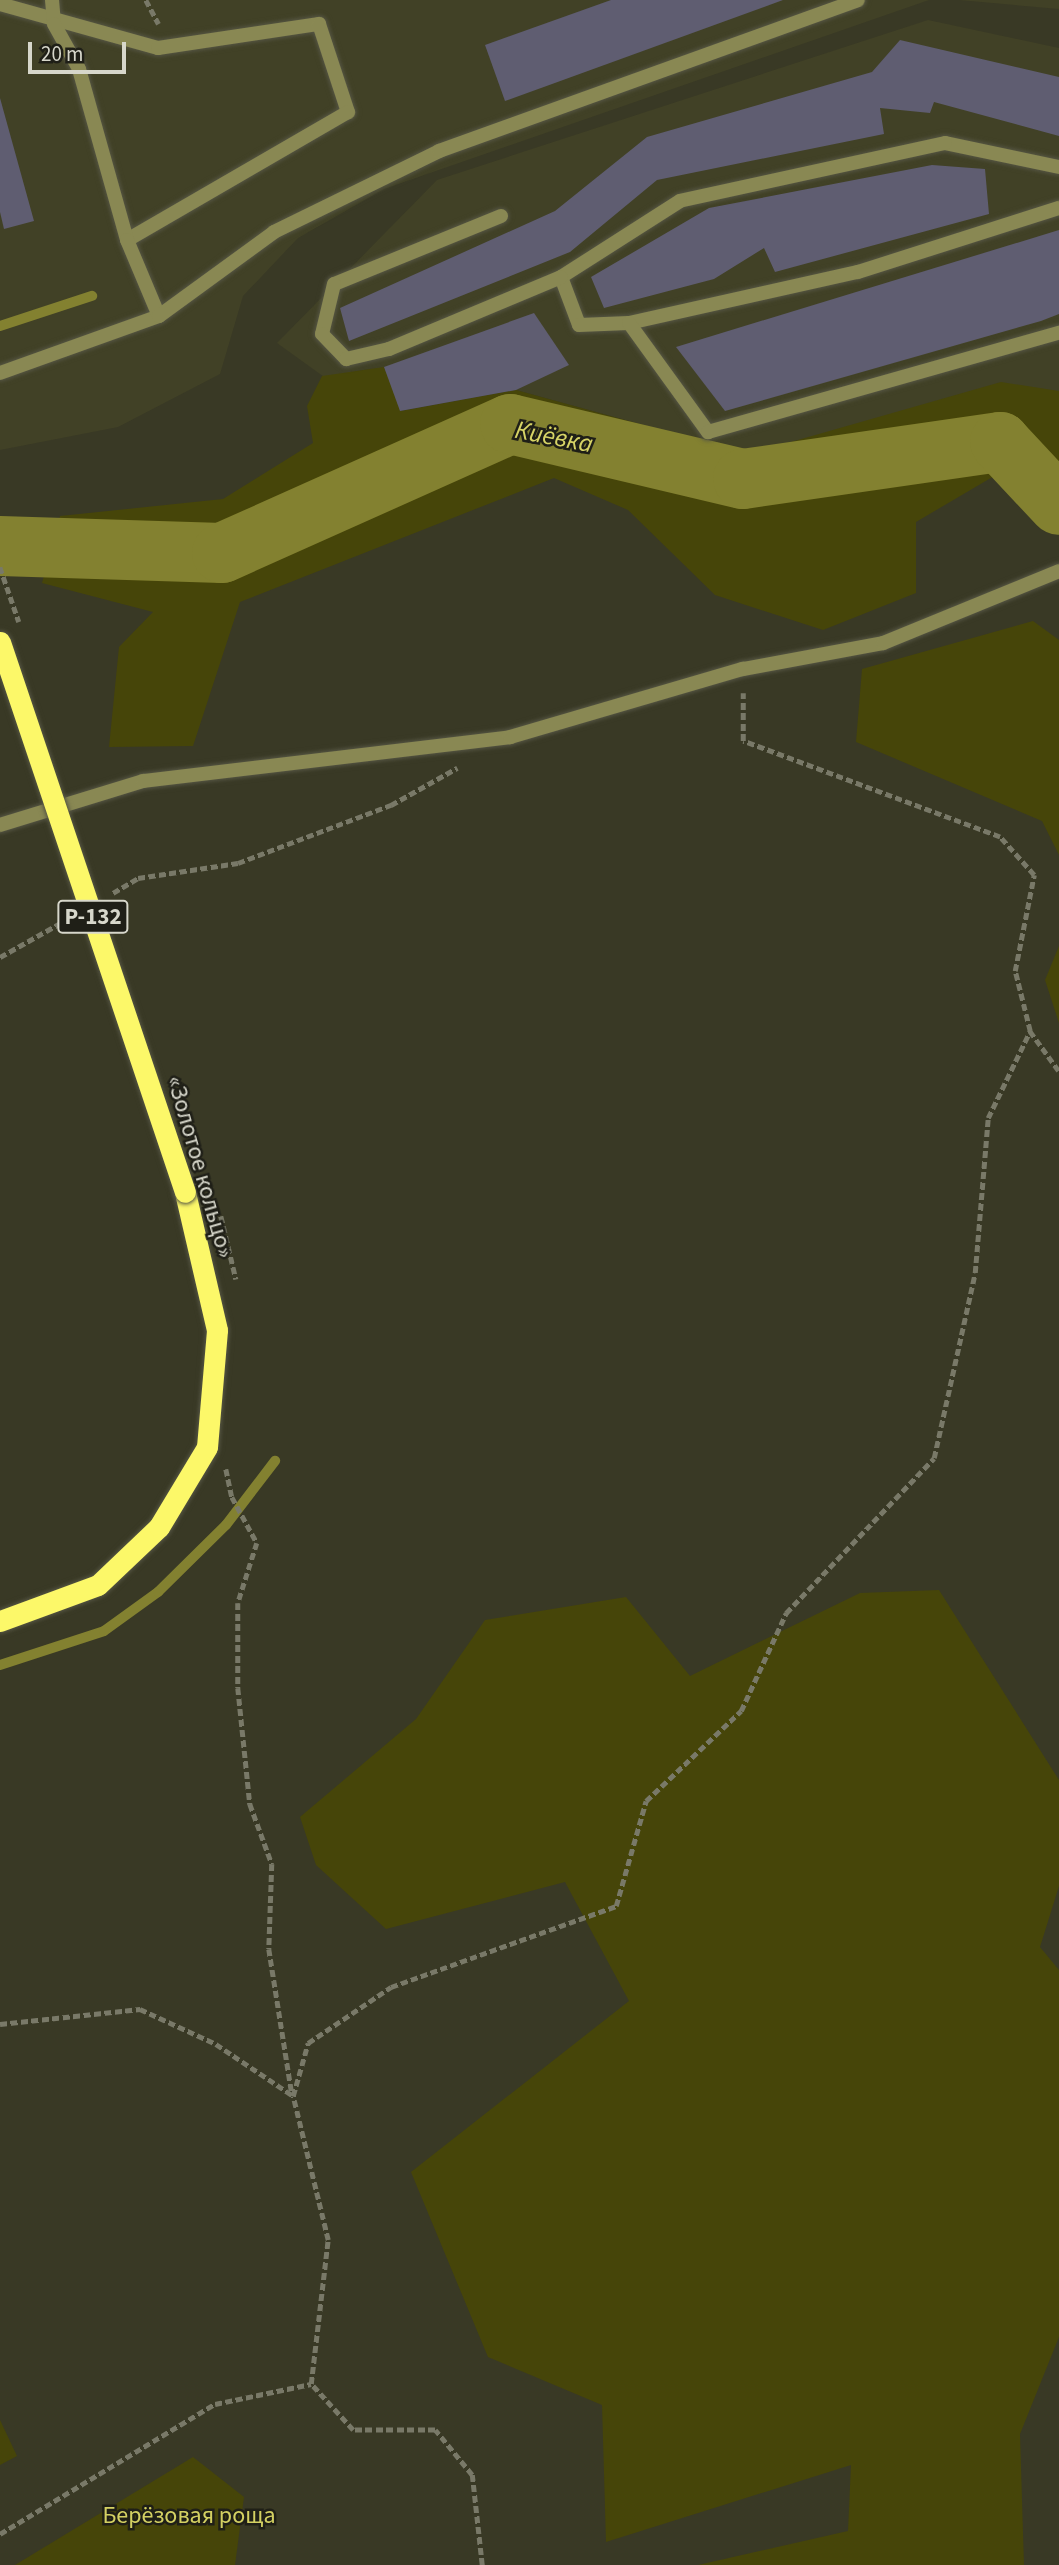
<!DOCTYPE html>
<html>
<head>
<meta charset="utf-8">
<style>
  body { margin:0 }
  #map { position:relative; width:1059px; height:2565px; overflow:hidden; background:#393925; font-family:"Source Sans 3",sans-serif }
  div>[style] { position:absolute }
  .built>* { inset:0; background:#414126 }
  .green>* { inset:0; background:#464509 }
  .stream>* { height:10px; margin:-5px; padding:0 5px; transform-origin:5px; border-radius:5px; background:#838130 }
  .river>* { height:60px; margin:-30px; padding:0 30px; transform-origin:30px; border-radius:30px; background:#838130 }
  .building>* { inset:0; background:#5f5d71 }
  .path>* { height:4.5px; margin-top:-2.25px; transform-origin:0; background:repeating-linear-gradient(90deg,#797968 0 7px,transparent 0 10.5px) }
  .roads { filter:drop-shadow(0 0 2px #555543) drop-shadow(0 0 2px #555543) }
  .lane>* { height:14px; margin:-7px; padding:0 7px; transform-origin:7px; border-radius:7px; background:#898853 }
  .street>* { height:14px; margin:-7px; padding:0 7px; transform-origin:7px; border-radius:7px; background:#898853 }
  .highway>* { height:21px; margin:-10.5px; padding:0 10.5px; transform-origin:10.5px; border-radius:10.5px; background:#fcf869 }
  .path-bridge>* { height:4.5px; margin-top:-2.25px; transform-origin:0; background:repeating-linear-gradient(90deg,#797968 0 7px,transparent 0 10.5px) }
  .bridges { filter:drop-shadow(0 0 2px #555543) drop-shadow(0 0 2px #555543) }
  .highway-bridge>* { height:21px; margin:-10.5px; padding:0 10.5px; transform-origin:10.5px; border-radius:10.5px; background:#fcf869 }
  span { translate:-50% -50%; white-space:nowrap; text-align:center; line-height:1.15; -webkit-text-stroke:5px #1f1f17; paint-order:stroke }
  .shield-label span { padding:2px 5px; background:#1f1f17; border:2px solid; border-radius:5px; -webkit-text-stroke-width:0 }
  .shield-label { font-size:23px; color:#d7d7cb; font-weight:700 }
  .street-label { font-size:24px; color:#d7d7cb }
  .park-label { font-size:24px; color:#d3d062 }
  .water-label { font-size:26px; color:#d7d466; font-style:italic }
  .scale { position:absolute; left:28px; top:42px; width:98px; height:32px; box-sizing:border-box; border:4px solid #d7d7cb; border-top:0; padding-left:9px; font-size:21px; line-height:24px; white-space:nowrap; color:#d7d7cb; -webkit-text-stroke:5px #1f1f17; paint-order:stroke }
</style>
</head>
<body>
<div id="map">
  <div class="built">
    <div style="clip-path:polygon(0 0,929px 0,384px 189px,298px 238px,243px 296px,220px 374px,118px 427px,0 450px)"></div>
    <div style="clip-path:polygon(959px 0,1059px 0,1059px 9px)"></div>
    <div style="clip-path:polygon(928px 20px,1059px 48px,1059px 398px,749px 454px,516px 390px,377px 415px,277px 343px,437px 180px)"></div>
  </div>
  <div class="green">
    <div style="clip-path:polygon(384px 367px,401px 411px,516px 390px,749px 454px,1001px 382px,1059px 391px,1059px 468px,1035px 452px,916px 522px,916px 593px,823px 630px,715px 595px,628px 510px,554px 478px,240px 602px,193px 746px,109px 747px,119px 647px,153px 612px,42px 583px,60px 516px,223px 499px,313px 443px,307px 406px,322px 376px)"></div>
    <div style="clip-path:polygon(1033px 621px,1059px 640px,1059px 855px,1042px 821px,856px 742px,862px 669px)"></div>
    <div style="clip-path:polygon(1059px 946px,1059px 1023px,1045px 980px)"></div>
    <div style="clip-path:polygon(939px 1590px,1059px 1780px,1059px 1886px,1040px 1947px,1059px 1970px,1059px 2337px,1020px 2434px,1024px 2565px,698px 2565px,848px 2531px,851px 2465px,606px 2542px,602px 2405px,488px 2357px,411px 2172px,629px 2001px,565px 1882px,386px 1929px,316px 1865px,300px 1817px,416px 1719px,485px 1620px,626px 1597px,690px 1676px,860px 1593px)"></div>
    <div style="clip-path:polygon(0 2420px,17px 2456px,0 2465px)"></div>
    <div style="clip-path:polygon(193px 2457px,244px 2497px,235px 2565px,15px 2565px)"></div>
  </div>
  <div class="stream">
    <div style="left:0;top:326px;width:97px;rotate:-18.1deg"></div>
    <div style="left:0;top:1665px;width:109px;rotate:-18.1deg"></div>
    <div style="left:104px;top:1631px;width:67px;rotate:-35.8deg"></div>
    <div style="left:158px;top:1592px;width:95px;rotate:-44.6deg"></div>
    <div style="left:226px;top:1525px;width:81px;rotate:-52.6deg"></div>
  </div>
  <div class="river">
    <div style="left:0;top:546px;width:222px;rotate:1.8deg"></div>
    <div style="left:222px;top:553px;width:316px;rotate:-24.1deg"></div>
    <div style="left:510px;top:424px;width:239px;rotate:13.3deg"></div>
    <div style="left:743px;top:479px;width:260px;rotate:-8.2deg"></div>
    <div style="left:1000px;top:442px;width:86px;rotate:46.9deg"></div>
  </div>
  <div class="building">
    <div style="clip-path:polygon(611px 0,783px 0,505px 101px,485px 45px)"></div>
    <div style="clip-path:polygon(900px 40px,1059px 77px,1059px 136px,934px 102px,930px 113px,880px 108px,884px 134px,657px 180px,570px 252px,349px 341px,340px 308px,555px 211px,647px 137px,872px 72px)"></div>
    <div style="clip-path:polygon(0 98px,34px 221px,4px 229px,0 212px)"></div>
    <div style="clip-path:polygon(932px 165px,985px 169px,989px 214px,775px 272px,764px 248px,714px 279px,604px 308px,591px 277px,709px 208px)"></div>
    <div style="clip-path:polygon(1059px 230px,1059px 314px,1041px 321px,725px 411px,676px 347px)"></div>
    <div style="clip-path:polygon(534px 313px,569px 365px,516px 390px,400px 411px,384px 367px)"></div>
  </div>
  <div class="path">
    <div style="left:146px;top:0;width:27px;rotate:62deg"></div>
    <div style="left:113px;top:893px;width:29px;rotate:-31deg"></div>
    <div style="left:138px;top:878px;width:101px;rotate:-8.5deg"></div>
    <div style="left:238px;top:863px;width:164px;rotate:-20.8deg"></div>
    <div style="left:391px;top:805px;width:76px;rotate:-29.3deg"></div>
    <div style="left:0;top:957px;width:76px;rotate:-29.3deg"></div>
    <div style="left:1030px;top:1031px;width:49px;rotate:54.1deg"></div>
    <div style="left:221px;top:1216px;width:65px;rotate:76.6deg"></div>
    <div style="left:226px;top:1469px;width:29px;rotate:78deg"></div>
    <div style="left:232px;top:1497px;width:52px;rotate:61.5deg"></div>
    <div style="left:257px;top:1543px;width:63px;rotate:107.6deg"></div>
    <div style="left:238px;top:1603px;width:85px;rotate:90deg"></div>
    <div style="left:238px;top:1688px;width:117px;rotate:84.1deg"></div>
    <div style="left:250px;top:1804px;width:64px;rotate:69.9deg"></div>
    <div style="left:272px;top:1864px;width:85px;rotate:92deg"></div>
    <div style="left:269px;top:1949px;width:148px;rotate:81deg"></div>
    <div style="left:0;top:2024px;width:141px;rotate:-6.1deg"></div>
    <div style="left:140px;top:2009px;width:84px;rotate:24.7deg"></div>
    <div style="left:216px;top:2044px;width:92px;rotate:33.9deg"></div>
    <div style="left:0;top:2534px;width:251px;rotate:-31.2deg"></div>
    <div style="left:215px;top:2404px;width:98px;rotate:-11.8deg"></div>
    <div style="left:482px;top:2565px;width:91px;rotate:-96.3deg"></div>
    <div style="left:472px;top:2475px;width:58px;rotate:-129.4deg"></div>
    <div style="left:435px;top:2430px;width:82px;rotate:180deg"></div>
    <div style="left:353px;top:2430px;width:62px;rotate:-132.4deg"></div>
    <div style="left:311px;top:2384px;width:145px;rotate:-83.3deg"></div>
    <div style="left:328px;top:2240px;width:148px;rotate:-103.7deg"></div>
    <div style="left:293px;top:2096px;width:55px;rotate:-74.2deg"></div>
    <div style="left:308px;top:2043px;width:100px;rotate:-34deg"></div>
    <div style="left:391px;top:1987px;width:239px;rotate:-19.8deg"></div>
    <div style="left:616px;top:1906px;width:109px;rotate:-74.1deg"></div>
    <div style="left:646px;top:1801px;width:131px;rotate:-43.5deg"></div>
    <div style="left:741px;top:1711px;width:108px;rotate:-65.3deg"></div>
    <div style="left:786px;top:1613px;width:214px;rotate:-46.3deg"></div>
    <div style="left:934px;top:1458px;width:189px;rotate:-77.5deg"></div>
    <div style="left:975px;top:1273px;width:156px;rotate:-85.2deg"></div>
    <div style="left:988px;top:1118px;width:97px;rotate:-64.2deg"></div>
    <div style="left:1030px;top:1031px;width:62px;rotate:-104deg"></div>
    <div style="left:1015px;top:971px;width:98px;rotate:-78.8deg"></div>
    <div style="left:1034px;top:875px;width:51px;rotate:-131.8deg"></div>
    <div style="left:1000px;top:837px;width:274px;rotate:-159.5deg"></div>
    <div style="left:743px;top:741px;width:48px;rotate:-90deg"></div>
  </div>
  <div class="roads">
    <div class="lane">
      <div style="left:0;top:4px;width:164px;rotate:15.6deg"></div>
      <div style="left:158px;top:48px;width:163px;rotate:-8.5deg"></div>
      <div style="left:319px;top:24px;width:93px;rotate:71.8deg"></div>
      <div style="left:348px;top:112px;width:255px;rotate:149.9deg"></div>
      <div style="left:1059px;top:167px;width:116px;rotate:-168.1deg"></div>
      <div style="left:945px;top:143px;width:271px;rotate:167.7deg"></div>
      <div style="left:680px;top:201px;width:141px;rotate:147.4deg"></div>
      <div style="left:561px;top:277px;width:51px;rotate:69.4deg"></div>
      <div style="left:579px;top:325px;width:50px;rotate:-2.3deg"></div>
      <div style="left:629px;top:323px;width:235px;rotate:-12.6deg"></div>
      <div style="left:858px;top:272px;width:211px;rotate:-17.7deg"></div>
      <div style="left:501px;top:216px;width:180px;rotate:157.8deg"></div>
      <div style="left:334px;top:284px;width:51px;rotate:103.5deg"></div>
      <div style="left:322px;top:334px;width:35px;rotate:46deg"></div>
      <div style="left:346px;top:359px;width:44px;rotate:-13.1deg"></div>
      <div style="left:389px;top:349px;width:186px;rotate:-22.7deg"></div>
      <div style="left:629px;top:323px;width:135px;rotate:54.1deg"></div>
      <div style="left:708px;top:432px;width:365px;rotate:-15.8deg"></div>
      <div style="left:0;top:373px;width:169px;rotate:-19.7deg"></div>
      <div style="left:0;top:825px;width:150px;rotate:-17.1deg"></div>
      <div style="left:143px;top:781px;width:370px;rotate:-6.8deg"></div>
      <div style="left:510px;top:737px;width:243px;rotate:-16.3deg"></div>
      <div style="left:743px;top:669px;width:142px;rotate:-10.5deg"></div>
      <div style="left:883px;top:643px;width:190px;rotate:-22.2deg"></div>
    </div>
    <div class="street">
      <div style="left:52px;top:0;width:24px;rotate:85deg"></div>
      <div style="left:54px;top:24px;width:51px;rotate:60.9deg"></div>
      <div style="left:79px;top:69px;width:178px;rotate:74.3deg"></div>
      <div style="left:127px;top:240px;width:82px;rotate:67.2deg"></div>
      <div style="left:159px;top:316px;width:142px;rotate:-36.1deg"></div>
      <div style="left:274px;top:232px;width:184px;rotate:-26.1deg"></div>
      <div style="left:439px;top:151px;width:445px;rotate:-19.8deg"></div>
    </div>
    <div class="highway">
      <div style="left:0;top:1621px;width:104px;rotate:-20.2deg"></div>
      <div style="left:98px;top:1585px;width:84px;rotate:-43.6deg"></div>
      <div style="left:159px;top:1527px;width:93px;rotate:-59deg"></div>
      <div style="left:207px;top:1447px;width:117px;rotate:-85.1deg"></div>
      <div style="left:217px;top:1330px;width:142px;rotate:-103.1deg"></div>
    </div>
  </div>
  <div class="path-bridge">
    <div style="left:0;top:567px;width:58px;rotate:70.9deg"></div>
  </div>
  <div class="bridges">
    <div class="highway-bridge">
      <div style="left:0;top:642px;width:580px;rotate:71.41deg"></div>
    </div>
  </div>
  <div class="shield-label">
    <span style="left:93px;top:917px">Р-132</span>
  </div>
  <div class="street-label">
    <span style="left:200px;top:1167px;rotate:74deg">«Золотое кольцо»</span>
  </div>
  <div class="park-label">
    <span style="left:189px;top:2516px">Берёзовая роща</span>
  </div>
  <div class="water-label">
    <span style="left:554px;top:437px;rotate:11deg">Киёвка</span>
  </div>
  <div class="scale">20 m</div>
</div>
</body>
</html>
